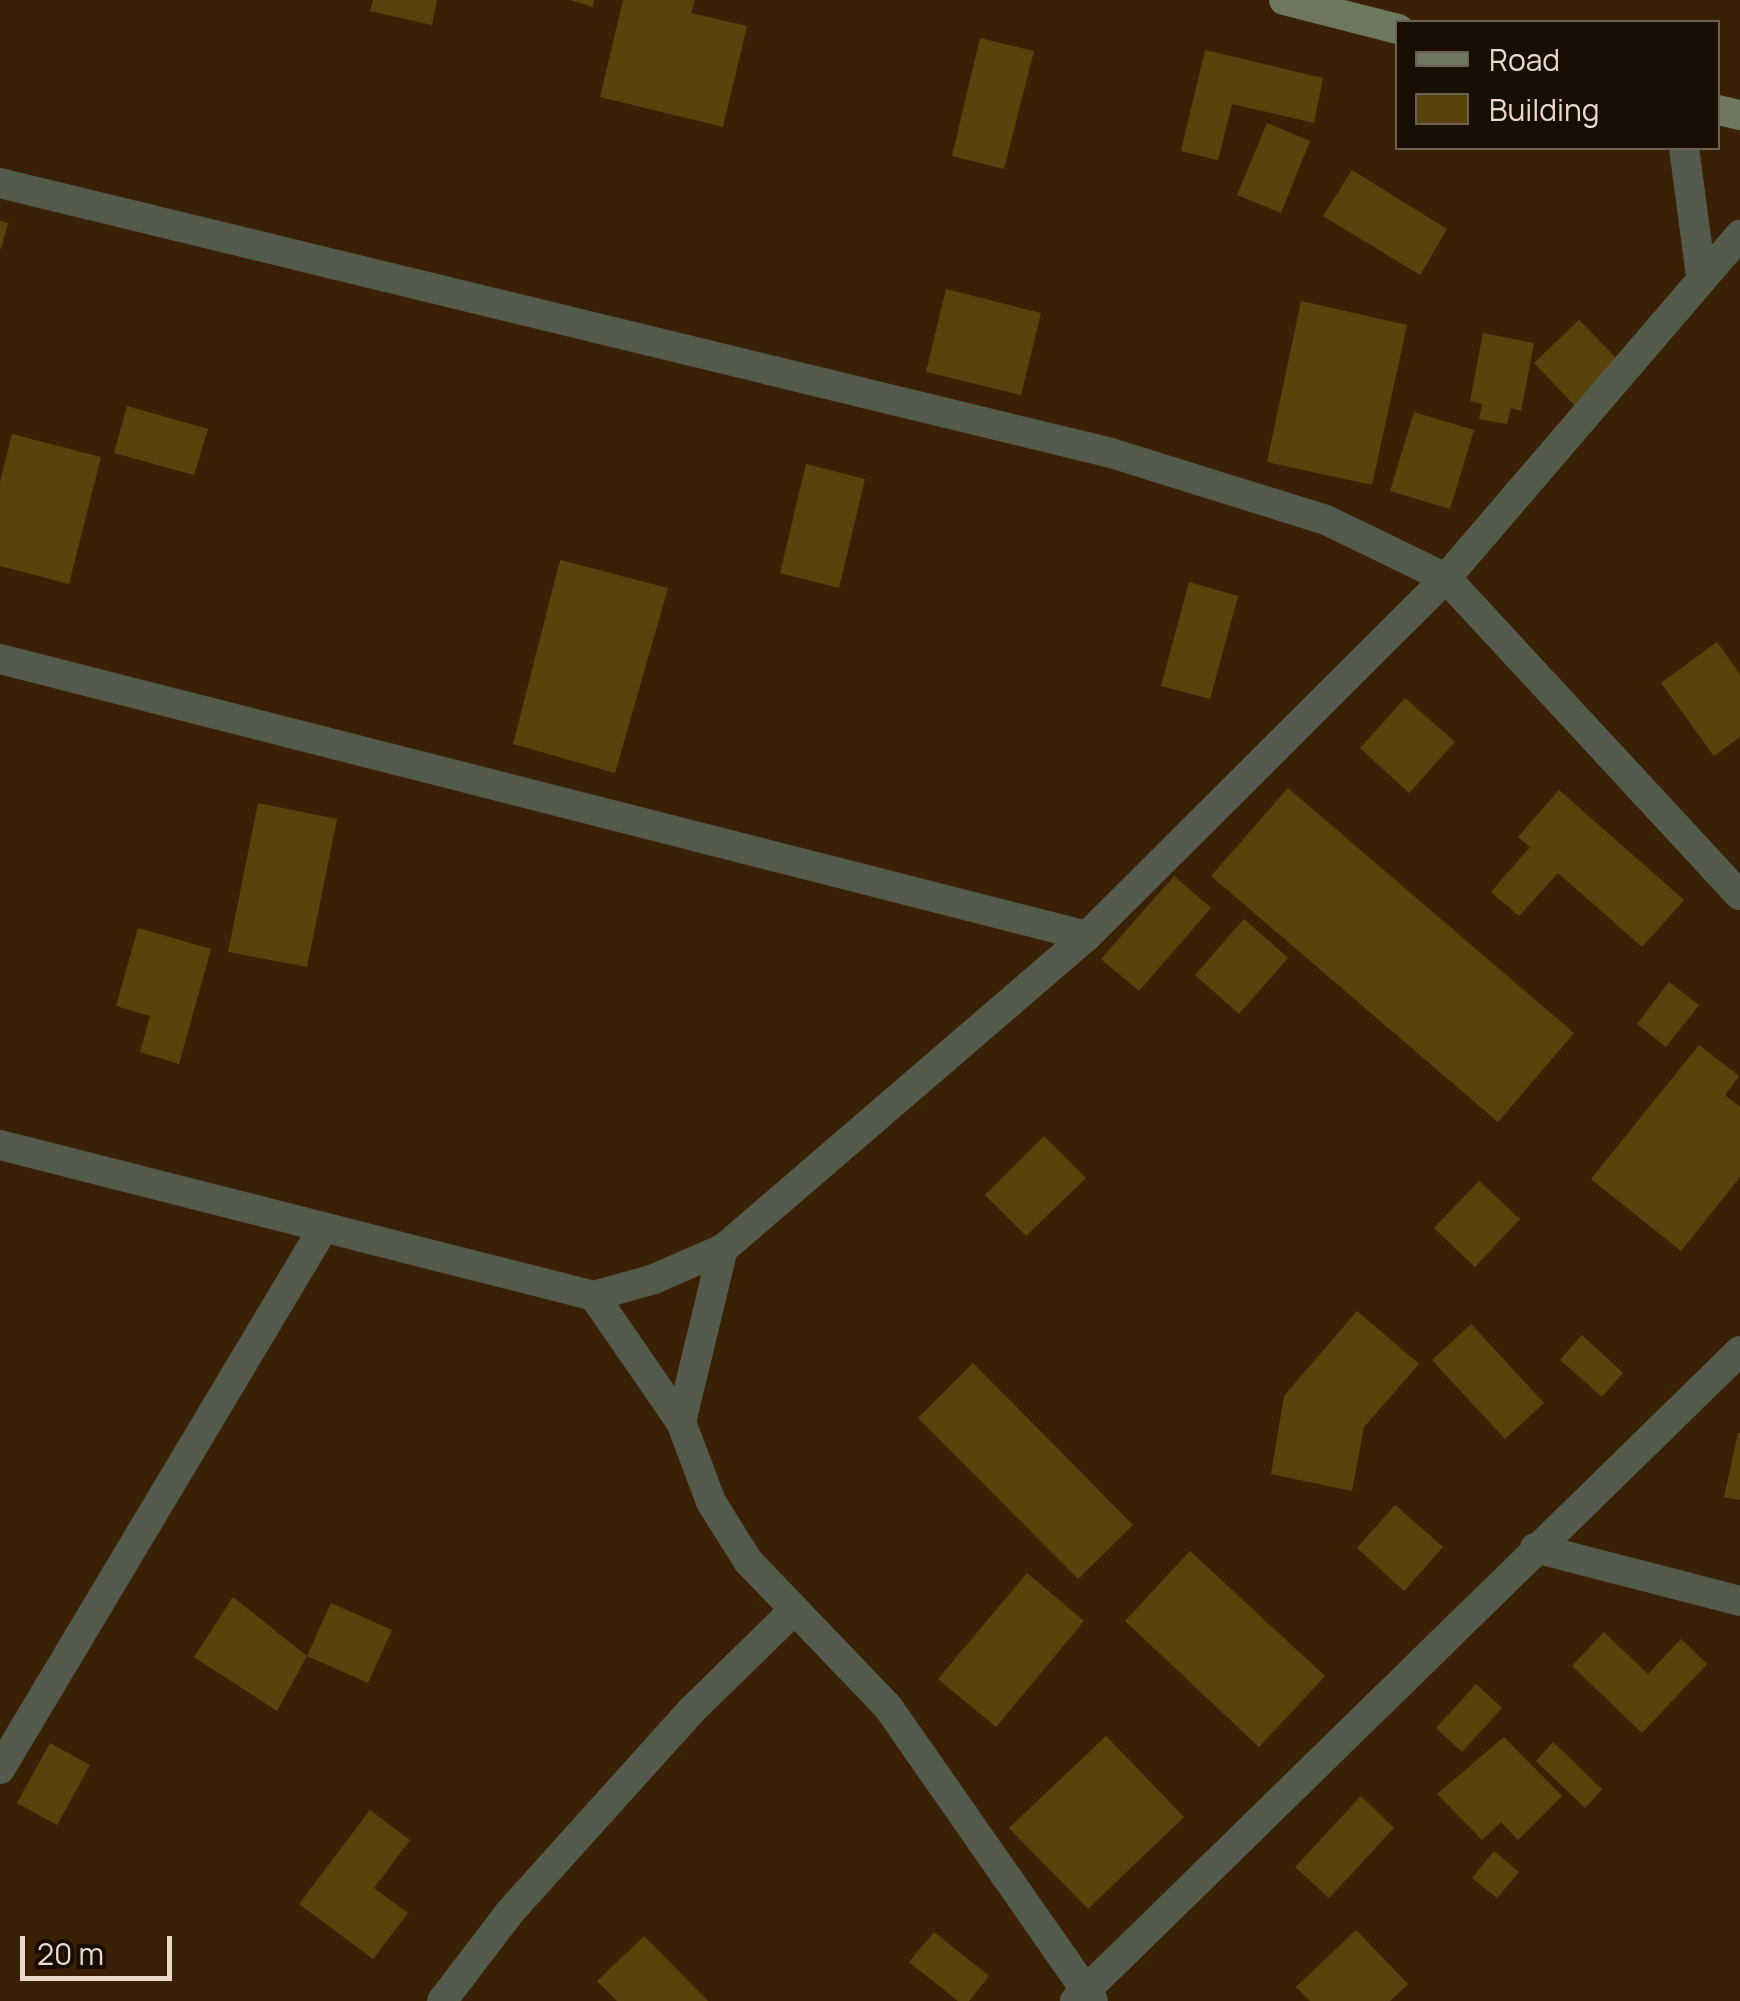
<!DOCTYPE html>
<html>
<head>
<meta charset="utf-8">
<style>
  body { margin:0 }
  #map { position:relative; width:1740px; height:2001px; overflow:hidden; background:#3a2106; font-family:Manrope,sans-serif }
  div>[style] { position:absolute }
  .building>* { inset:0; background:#59430c }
  .street>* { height:30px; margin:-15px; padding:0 15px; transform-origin:15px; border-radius:15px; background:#555b4c }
  .secondary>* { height:30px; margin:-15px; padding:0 15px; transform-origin:15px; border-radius:15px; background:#6e775f }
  span { translate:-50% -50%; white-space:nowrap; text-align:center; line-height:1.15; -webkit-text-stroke:8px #190e04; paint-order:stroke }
  .legend { position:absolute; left:1395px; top:20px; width:325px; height:130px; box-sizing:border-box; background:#190e04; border:2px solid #6d6054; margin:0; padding:12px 18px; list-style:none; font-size:30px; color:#ebdacb }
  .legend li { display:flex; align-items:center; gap:20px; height:50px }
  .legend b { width:50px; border:2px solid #6d6054 }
  .scale { position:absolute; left:20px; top:1936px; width:152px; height:45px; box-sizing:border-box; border:5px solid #ebdacb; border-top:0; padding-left:12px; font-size:30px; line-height:35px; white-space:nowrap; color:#ebdacb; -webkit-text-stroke:8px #190e04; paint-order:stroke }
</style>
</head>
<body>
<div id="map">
  <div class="building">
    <div style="clip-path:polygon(373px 0,437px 0,432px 25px,370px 11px)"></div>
    <div style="clip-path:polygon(570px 0,594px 0,593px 7px)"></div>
    <div style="clip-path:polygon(623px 0,695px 0,691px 13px,747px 26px,723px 127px,600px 97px)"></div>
    <div style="clip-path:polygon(980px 38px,1034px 51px,1004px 169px,952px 156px)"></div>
    <div style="clip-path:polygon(1205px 50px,1323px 78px,1314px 123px,1232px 104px,1218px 160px,1181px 151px)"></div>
    <div style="clip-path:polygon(1267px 123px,1310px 141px,1281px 213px,1237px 195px)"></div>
    <div style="clip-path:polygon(1352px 170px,1447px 229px,1420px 275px,1323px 216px)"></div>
    <div style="clip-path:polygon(0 221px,8px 223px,1px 249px,0 249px)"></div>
    <div style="clip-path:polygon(946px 289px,1041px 313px,1021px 395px,926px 372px)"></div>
    <div style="clip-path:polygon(1301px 301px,1407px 325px,1372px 485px,1267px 462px)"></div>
    <div style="clip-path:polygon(1579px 320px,1623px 365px,1578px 409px,1534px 363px)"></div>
    <div style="clip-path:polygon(1483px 333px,1534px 343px,1521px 411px,1511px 408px,1507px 424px,1479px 419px,1482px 404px,1470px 401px)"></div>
    <div style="clip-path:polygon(127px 406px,208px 429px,194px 475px,114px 453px)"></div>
    <div style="clip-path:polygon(1414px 412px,1474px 430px,1450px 509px,1390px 491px)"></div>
    <div style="clip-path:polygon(12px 434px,101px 457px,69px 584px,0 566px,0 482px)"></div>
    <div style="clip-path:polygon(806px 464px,865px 479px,839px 588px,780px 573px)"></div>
    <div style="clip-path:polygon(560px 560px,668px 588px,615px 773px,513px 744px)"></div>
    <div style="clip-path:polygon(1189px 582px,1238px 596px,1210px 699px,1161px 686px)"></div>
    <div style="clip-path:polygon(1717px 642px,1740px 674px,1740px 737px,1714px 756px,1661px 683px)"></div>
    <div style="clip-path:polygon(1405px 698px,1455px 742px,1409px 793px,1360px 748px)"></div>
    <div style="clip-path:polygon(1288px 788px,1574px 1033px,1498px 1122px,1211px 876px)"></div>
    <div style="clip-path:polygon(1559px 790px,1684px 900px,1642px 947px,1558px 873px,1519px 916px,1491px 892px,1530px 847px,1518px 837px)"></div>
    <div style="clip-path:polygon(258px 803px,337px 819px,307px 967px,228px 952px)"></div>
    <div style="clip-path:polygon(1174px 876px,1211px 908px,1139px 991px,1101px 959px)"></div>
    <div style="clip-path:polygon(1244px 919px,1288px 958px,1239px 1014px,1195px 975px)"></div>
    <div style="clip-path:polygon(138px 928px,211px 949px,179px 1064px,140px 1052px,150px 1016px,116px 1006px)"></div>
    <div style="clip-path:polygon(1669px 982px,1699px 1005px,1666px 1047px,1637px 1024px)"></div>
    <div style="clip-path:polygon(1699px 1045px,1739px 1076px,1725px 1095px,1740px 1107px,1740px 1177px,1681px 1251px,1591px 1179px)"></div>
    <div style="clip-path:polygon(1044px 1136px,1086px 1178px,1026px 1236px,985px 1195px)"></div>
    <div style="clip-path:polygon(1479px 1181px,1520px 1219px,1475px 1267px,1434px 1228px)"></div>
    <div style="clip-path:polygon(1357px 1311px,1419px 1364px,1364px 1427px,1352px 1491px,1271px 1474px,1284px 1396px)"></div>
    <div style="clip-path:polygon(1471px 1324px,1544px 1403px,1505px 1439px,1432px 1360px)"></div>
    <div style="clip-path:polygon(1582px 1335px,1623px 1373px,1602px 1397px,1560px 1360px)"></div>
    <div style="clip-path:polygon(973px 1363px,1133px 1525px,1078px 1579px,918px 1418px)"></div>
    <div style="clip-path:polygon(1738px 1433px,1740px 1433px,1740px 1500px,1724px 1497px)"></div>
    <div style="clip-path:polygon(1395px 1505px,1443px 1547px,1404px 1591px,1357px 1548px)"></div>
    <div style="clip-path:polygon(1190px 1551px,1325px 1676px,1259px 1747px,1125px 1621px)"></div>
    <div style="clip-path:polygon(1027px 1573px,1084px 1621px,996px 1727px,938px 1679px)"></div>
    <div style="clip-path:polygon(233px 1597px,307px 1656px,277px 1711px,194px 1657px)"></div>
    <div style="clip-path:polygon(331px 1603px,392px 1630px,368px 1683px,307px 1656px)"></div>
    <div style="clip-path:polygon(1604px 1632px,1648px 1674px,1681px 1639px,1707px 1664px,1642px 1733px,1572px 1666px)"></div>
    <div style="clip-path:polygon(1476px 1684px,1502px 1708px,1462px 1752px,1436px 1728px)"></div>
    <div style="clip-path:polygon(1106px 1736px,1184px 1817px,1088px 1909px,1009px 1828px)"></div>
    <div style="clip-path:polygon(1504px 1737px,1562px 1796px,1518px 1840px,1501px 1822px,1482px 1840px,1437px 1794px)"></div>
    <div style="clip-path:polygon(1553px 1742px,1602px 1789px,1585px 1808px,1536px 1761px)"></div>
    <div style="clip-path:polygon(50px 1743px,90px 1765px,57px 1825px,17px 1803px)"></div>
    <div style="clip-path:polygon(1361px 1796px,1394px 1828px,1329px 1898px,1295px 1867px)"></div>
    <div style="clip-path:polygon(370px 1810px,410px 1840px,374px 1888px,408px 1913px,373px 1959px,299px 1904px)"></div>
    <div style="clip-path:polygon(1494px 1851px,1519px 1872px,1497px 1898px,1472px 1878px)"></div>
    <div style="clip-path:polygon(1356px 1930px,1408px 1984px,1390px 2001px,1310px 2001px,1296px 1987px)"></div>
    <div style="clip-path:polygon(934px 1932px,989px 1976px,969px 2001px,958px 2001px,909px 1962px)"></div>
    <div style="clip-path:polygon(644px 1936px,708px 2001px,617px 2001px,597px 1981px)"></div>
  </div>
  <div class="street">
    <div style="left:1684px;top:148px;width:128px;rotate:82.4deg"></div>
    <div style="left:0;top:183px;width:1143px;rotate:13.66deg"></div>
    <div style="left:1111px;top:453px;width:225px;rotate:17.3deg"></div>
    <div style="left:1326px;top:520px;width:133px;rotate:25.8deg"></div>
    <div style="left:1446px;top:578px;width:432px;rotate:47.2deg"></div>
    <div style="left:0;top:659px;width:1122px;rotate:14.3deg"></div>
    <div style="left:0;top:1145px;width:613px;rotate:14.26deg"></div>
    <div style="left:594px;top:1296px;width:62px;rotate:-15.8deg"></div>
    <div style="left:654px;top:1279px;width:75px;rotate:-23.5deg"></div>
    <div style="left:723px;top:1249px;width:480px;rotate:-40.7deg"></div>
    <div style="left:1087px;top:936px;width:507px;rotate:-44.92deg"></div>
    <div style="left:1446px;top:578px;width:452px;rotate:-49.4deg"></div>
    <div style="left:594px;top:1296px;width:153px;rotate:55.4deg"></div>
    <div style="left:681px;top:1422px;width:85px;rotate:69.4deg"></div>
    <div style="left:711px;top:1502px;width:70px;rotate:57.9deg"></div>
    <div style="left:748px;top:1561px;width:202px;rotate:46.2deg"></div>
    <div style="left:888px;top:1707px;width:358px;rotate:55.1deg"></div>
    <div style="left:681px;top:1422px;width:178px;rotate:-76.4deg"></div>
    <div style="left:1535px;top:1548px;width:212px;rotate:14.5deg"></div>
    <div style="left:0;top:1769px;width:631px;rotate:-59.13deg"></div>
    <div style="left:442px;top:2001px;width:112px;rotate:-52.6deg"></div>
    <div style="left:510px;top:1912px;width:269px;rotate:-48deg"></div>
    <div style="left:690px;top:1712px;width:146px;rotate:-44.4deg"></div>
    <div style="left:1075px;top:2001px;width:930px;rotate:-44.35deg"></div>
  </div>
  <div class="secondary">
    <div style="left:1284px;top:0;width:118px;rotate:14.3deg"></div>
    <div style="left:1718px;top:110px;width:23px;rotate:13deg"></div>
  </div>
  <ul class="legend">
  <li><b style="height:12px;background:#6e775f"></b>Road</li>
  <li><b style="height:28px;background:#59430c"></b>Building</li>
  </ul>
  <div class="scale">20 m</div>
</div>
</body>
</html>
